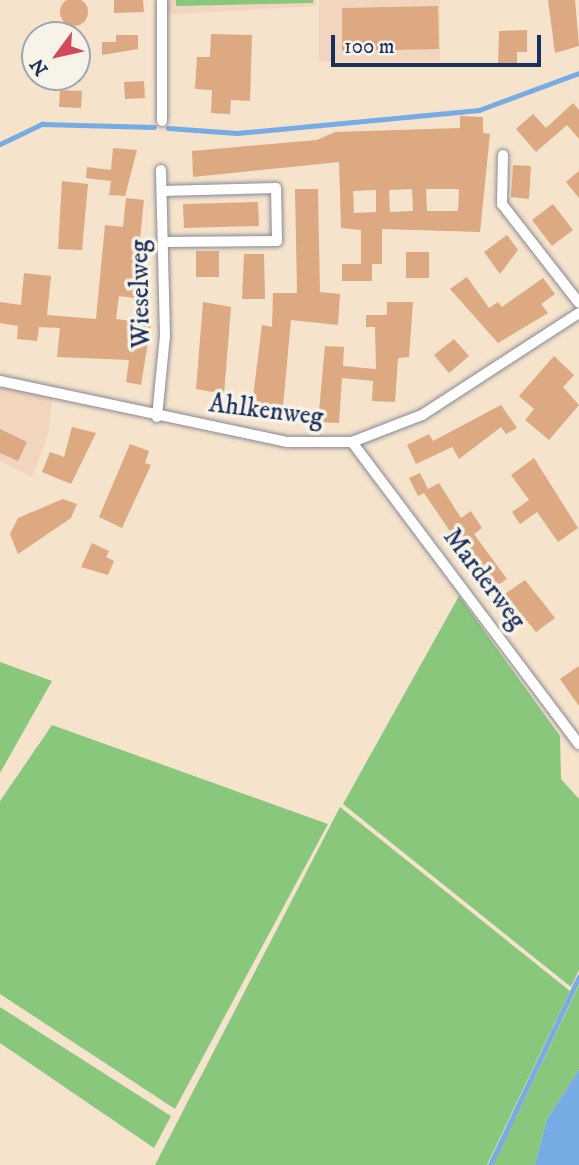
<!DOCTYPE html>
<html>
<head>
<meta charset="utf-8">
<style>
  body { margin:0 }
  #map { position:relative; width:579px; height:1165px; overflow:hidden; background:#f5e3cc; font-family:"IM FELL DW Pica",serif }
  div>[style] { position:absolute }
  .built>* { inset:0; background:#f2d5be }
  .green>* { inset:0; background:#89c77d }
  .water>* { inset:0; background:#77abe4 }
  .stream>* { height:4.5px; margin:-2.25px; padding:0 2.25px; transform-origin:2.25px; border-radius:2.25px; background:#77abe4 }
  .building>* { inset:0; background:#dda983 }
  .round { border-radius:50% }
  .roads { filter:drop-shadow(0 0 2px #888995) drop-shadow(0 0 2px #888995) }
  .street>* { height:10px; margin:-5px; padding:0 5px; transform-origin:5px; border-radius:5px; background:#fff }
  span { translate:-50% -50%; white-space:nowrap; text-align:center; line-height:1.15; -webkit-text-stroke:7px #f7f3e8; paint-order:stroke }
  .street-label { font-size:26px; color:#1b2f5e }
  .north { position:absolute; left:21px; top:21px; width:70px; height:70px; box-sizing:border-box; background:#f7f3e8; border:2px solid #9fa5b1; border-radius:50%; rotate:237deg; font-size:19px; font-weight:700; line-height:28px; text-align:center; color:#1b2f5e }
  .north::after { content:''; display:block; margin:auto; width:24px; height:32px; background:#d1495b; clip-path:polygon(50% 0,100% 100%,50% 72%,0 100%) }
  .scale { position:absolute; left:331px; top:35px; width:210px; height:32px; box-sizing:border-box; border:4px solid #1b2f5e; border-top:0; padding-left:9px; font-size:21px; line-height:24px; white-space:nowrap; color:#1b2f5e; -webkit-text-stroke:5px #f7f3e8; paint-order:stroke }
</style>
</head>
<body>
<div id="map">
  <div class="built">
    <div style="clip-path:polygon(162px 0,316px 0,316px 6px,162px 15px)"></div>
    <div style="clip-path:polygon(319px 0,440px 0,440px 62px,319px 62px)"></div>
    <div style="clip-path:polygon(0 381px,53px 394px,48px 435px,32px 477px,0 461px)"></div>
  </div>
  <div class="green">
    <div style="clip-path:polygon(176px 0,313px 0,313px 3px,176px 6px)"></div>
    <div style="clip-path:polygon(459px 596px,560px 736px,561px 779px,579px 799px,579px 970px,571px 987px,343px 804px)"></div>
    <div style="clip-path:polygon(0 662px,52px 681px,0 773px)"></div>
    <div style="clip-path:polygon(52px 725px,328px 824px,175px 1109px,0 994px,0 801px)"></div>
    <div style="clip-path:polygon(340px 807px,570px 991px,487px 1165px,155px 1165px)"></div>
    <div style="clip-path:polygon(579px 985px,579px 1070px,547px 1119px,535px 1165px,493px 1165px)"></div>
    <div style="clip-path:polygon(0 1007px,171px 1116px,154px 1148px,0 1043px)"></div>
  </div>
  <div class="water">
    <div style="clip-path:polygon(579px 1070px,579px 1165px,535px 1165px,547px 1119px)"></div>
  </div>
  <div class="stream">
    <div style="left:168px;top:128px;width:69px;rotate:4.1deg"></div>
    <div style="left:237px;top:133px;width:243px;rotate:-5.4deg"></div>
    <div style="left:479px;top:110px;width:107px;rotate:-20.3deg"></div>
    <div style="left:0;top:144px;width:47px;rotate:-25.5deg"></div>
    <div style="left:42px;top:124px;width:112px;rotate:1.5deg"></div>
    <div style="left:490px;top:1165px;width:208px;rotate:-64.7deg"></div>
  </div>
  <div class="building">
    <div class="round" style="left:60px;top:-2px;width:28px;height:28px"></div>
    <div style="clip-path:polygon(114px 0,143px 0,144px 12px,114px 13px)"></div>
    <div style="clip-path:polygon(548px 0,575px 0,579px 46px,555px 53px)"></div>
    <div style="clip-path:polygon(438px 6px,439px 49px,342px 51px,342px 8px)"></div>
    <div style="clip-path:polygon(527px 30px,527px 52px,517px 52px,517px 64px,498px 63px,499px 31px)"></div>
    <div style="clip-path:polygon(211px 34px,252px 35px,250px 101px,231px 100px,230px 114px,211px 113px,212px 90px,195px 89px,197px 57px,210px 57px)"></div>
    <div style="clip-path:polygon(116px 35px,138px 35px,138px 49px,102px 55px,102px 42px,116px 42px)"></div>
    <div style="clip-path:polygon(144px 81px,145px 98px,125px 99px,124px 82px)"></div>
    <div style="clip-path:polygon(60px 90px,82px 91px,81px 108px,59px 107px)"></div>
    <div style="clip-path:polygon(573px 103px,579px 110px,579px 139px,567px 125px,536px 152px,516px 129px,533px 114px,546px 128px)"></div>
    <div style="clip-path:polygon(evenodd,460px 116px,483px 117px,483px 133px,490px 134px,480px 232px,382px 229px,382px 264px,372px 264px,372px 281px,342px 281px,342px 264px,361px 264px,361px 230px,341px 228px,339px 162px,193px 177px,192px 151px,317px 140px,335px 132px,460px 128px,460px 116px,412px 189px,413px 211px,390px 212px,389px 190px,412px 189px,460px 116px,426px 189px,459px 189px,458px 211px,427px 211px,426px 189px,460px 116px,376px 190px,376px 212px,354px 213px,353px 191px,376px 190px)"></div>
    <div style="clip-path:polygon(113px 148px,137px 150px,125px 196px,109px 195px,111px 181px,86px 178px,87px 167px,111px 170px)"></div>
    <div style="clip-path:polygon(513px 165px,531px 166px,529px 199px,511px 197px)"></div>
    <div style="clip-path:polygon(579px 171px,579px 198px,566px 182px)"></div>
    <div style="clip-path:polygon(62px 181px,88px 184px,82px 250px,58px 249px)"></div>
    <div style="clip-path:polygon(295px 189px,318px 189px,320px 292px,340px 294px,338px 325px,291px 320px,282px 417px,254px 411px,254px 389px,262px 325px,272px 327px,273px 293px,297px 293px)"></div>
    <div style="clip-path:polygon(126px 198px,144px 200px,134px 298px,119px 296px,116px 319px,151px 323px,141px 385px,126px 382px,129px 360px,57px 357px,60px 328px,39px 327px,37px 341px,17px 339px,18px 326px,0 323px,0 302px,21px 305px,24px 273px,51px 276px,47px 315px,96px 319px,105px 225px,123px 227px)"></div>
    <div style="clip-path:polygon(258px 202px,259px 226px,184px 228px,183px 204px)"></div>
    <div style="clip-path:polygon(553px 204px,573px 230px,552px 246px,532px 220px)"></div>
    <div style="clip-path:polygon(507px 235px,518px 250px,500px 274px,484px 252px)"></div>
    <div style="clip-path:polygon(196px 251px,219px 251px,219px 277px,196px 277px)"></div>
    <div style="clip-path:polygon(406px 252px,429px 252px,429px 278px,406px 278px)"></div>
    <div style="clip-path:polygon(244px 254px,264px 254px,265px 299px,242px 299px)"></div>
    <div style="clip-path:polygon(467px 277px,489px 308px,498px 302px,502px 307px,543px 278px,555px 294px,541px 304px,548px 313px,498px 343px,450px 289px)"></div>
    <div style="clip-path:polygon(203px 302px,231px 307px,224px 394px,196px 389px)"></div>
    <div style="clip-path:polygon(387px 302px,413px 302px,409px 357px,398px 358px,395px 402px,372px 401px,373px 381px,342px 378px,339px 423px,318px 422px,325px 346px,344px 347px,343px 366px,376px 369px,375px 327px,366px 327px,366px 315px,387px 315px)"></div>
    <div style="clip-path:polygon(454px 339px,469px 356px,449px 373px,434px 355px)"></div>
    <div style="clip-path:polygon(554px 356px,574px 375px,563px 387px,579px 405px,549px 440px,525px 420px,534px 409px,519px 396px)"></div>
    <div style="clip-path:polygon(501px 405px,517px 428px,506px 434px,501px 427px,459px 459px,452px 447px,416px 464px,407px 445px,429px 434px,433px 441px)"></div>
    <div style="clip-path:polygon(72px 427px,96px 433px,71px 484px,42px 472px,50px 452px,64px 457px)"></div>
    <div style="clip-path:polygon(0 429px,27px 442px,18px 461px,0 453px)"></div>
    <div style="clip-path:polygon(130px 444px,149px 451px,145px 463px,151px 465px,122px 528px,99px 517px)"></div>
    <div style="clip-path:polygon(534px 458px,578px 528px,558px 542px,537px 512px,520px 524px,512px 512px,529px 500px,511px 475px)"></div>
    <div style="clip-path:polygon(420px 473px,428px 489px,439px 483px,461px 518px,471px 511px,482px 528px,474px 534px,507px 579px,490px 590px,424px 493px,418px 496px,409px 478px)"></div>
    <div style="clip-path:polygon(63px 499px,77px 504px,71px 518px,18px 554px,10px 534px,18px 518px)"></div>
    <div style="clip-path:polygon(92px 543px,109px 551px,106px 557px,114px 561px,108px 575px,81px 567px)"></div>
    <div style="clip-path:polygon(525px 580px,555px 618px,536px 632px,505px 594px)"></div>
    <div style="clip-path:polygon(579px 666px,579px 706px,560px 679px)"></div>
  </div>
  <div class="roads">
    <div class="street">
      <div style="left:162px;top:121px;width:121px;rotate:-90deg"></div>
      <div style="left:503px;top:155px;width:49px;rotate:91.2deg"></div>
      <div style="left:502px;top:204px;width:125px;rotate:52.1deg"></div>
      <div style="left:162px;top:191px;width:114px;rotate:-1.5deg"></div>
      <div style="left:276px;top:188px;width:53px;rotate:88.9deg"></div>
      <div style="left:277px;top:241px;width:113px;rotate:179.5deg"></div>
      <div style="left:0;top:381px;width:293px;rotate:12deg"></div>
      <div style="left:287px;top:442px;width:65px"></div>
      <div style="left:352px;top:442px;width:75px;rotate:-21.1deg"></div>
      <div style="left:422px;top:415px;width:187px;rotate:-33deg"></div>
      <div style="left:157px;top:417px;width:81px;rotate:-84.4deg"></div>
      <div style="left:165px;top:336px;width:166px;rotate:-91.4deg"></div>
      <div style="left:352px;top:442px;width:378px;rotate:53.1deg"></div>
    </div>
  </div>
  <div class="street-label">
    <span style="left:141px;top:294px;rotate:-91deg">Wieselweg</span>
    <span style="left:266px;top:411px;rotate:7deg">Ahlkenweg</span>
    <span style="left:484px;top:579px;rotate:53deg">Marderweg</span>
  </div>
  <div class="north">N</div>
  <div class="scale">100 m</div>
</div>
</body>
</html>
